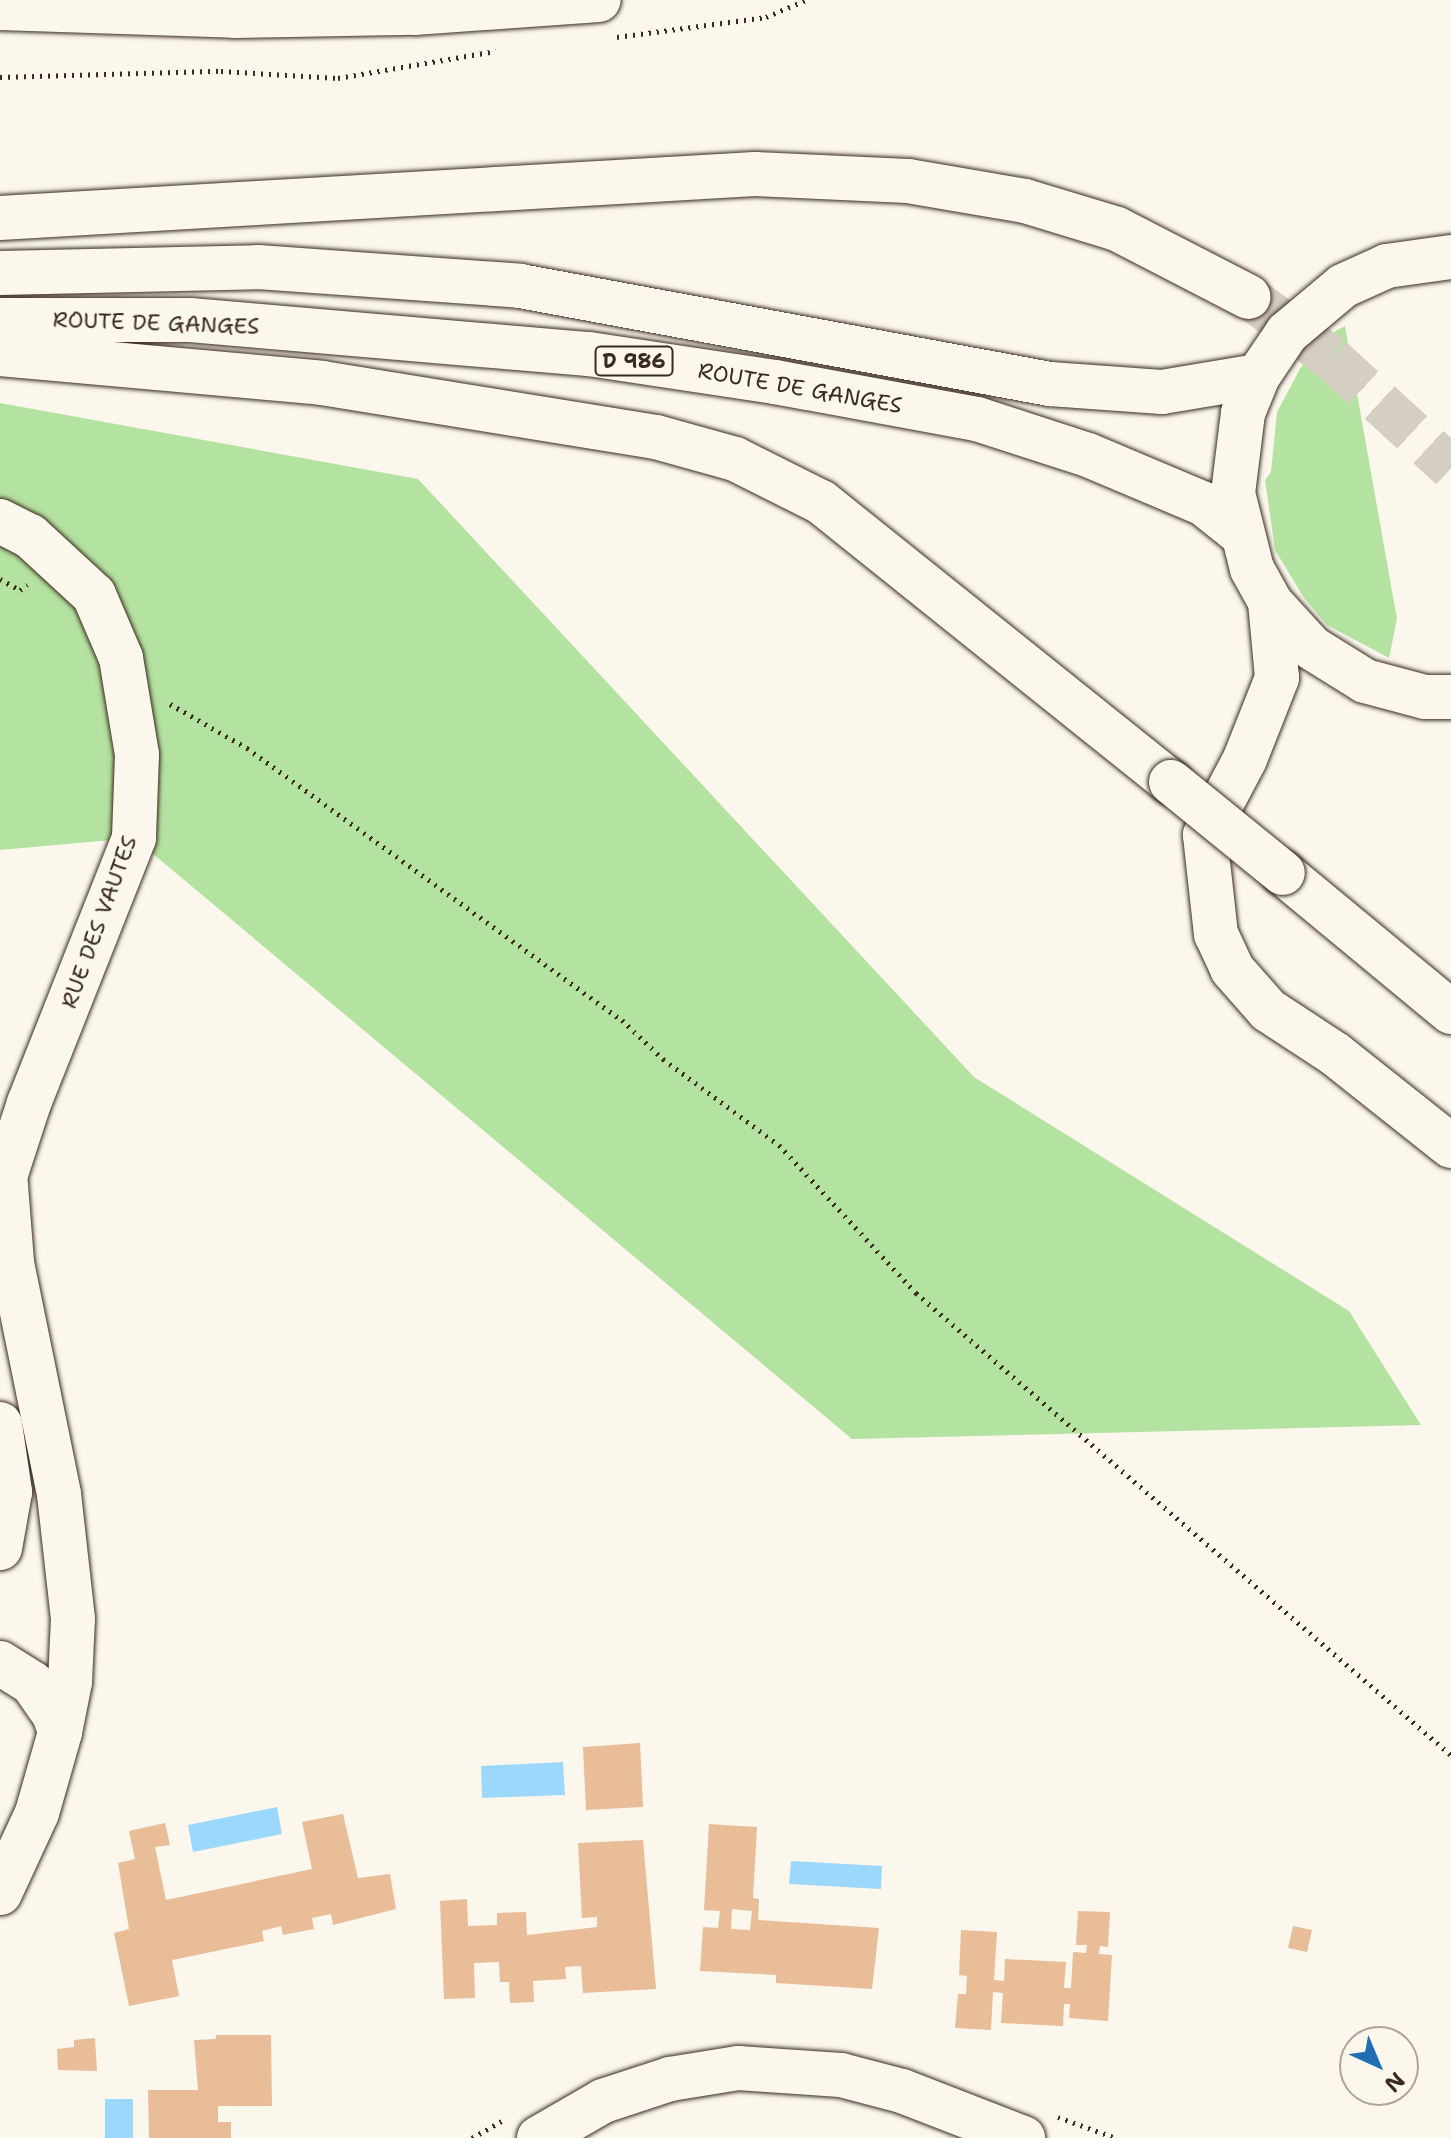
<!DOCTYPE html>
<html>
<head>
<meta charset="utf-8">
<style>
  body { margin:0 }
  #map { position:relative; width:1451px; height:2138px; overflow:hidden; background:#fbf7ec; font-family:"Shantell Sans",sans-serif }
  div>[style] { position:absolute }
  .green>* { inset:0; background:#b4e2a1 }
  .water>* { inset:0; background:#9cd7fc }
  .building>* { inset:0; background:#e8bd98 }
  .primary-tunnel>* { height:44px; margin-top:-22px; transform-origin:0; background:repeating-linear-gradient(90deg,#d5cec3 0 44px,transparent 0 66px) }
  .path>* { height:5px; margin-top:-2.5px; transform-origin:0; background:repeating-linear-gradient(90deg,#3b2a1e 0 2px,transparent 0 8px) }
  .roads { filter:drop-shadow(0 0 2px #3b2a1e) drop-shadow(0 0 2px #3b2a1e) }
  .tertiary>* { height:44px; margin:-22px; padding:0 22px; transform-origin:22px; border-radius:22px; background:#fbf7ec }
  .primary>* { height:44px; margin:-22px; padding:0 22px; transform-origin:22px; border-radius:22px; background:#fbf7ec }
  .bridges { filter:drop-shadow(0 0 2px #3b2a1e) drop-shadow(0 0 2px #3b2a1e) }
  .primary-bridge>* { height:44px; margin:-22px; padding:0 22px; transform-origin:22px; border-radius:22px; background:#fbf7ec }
  span { translate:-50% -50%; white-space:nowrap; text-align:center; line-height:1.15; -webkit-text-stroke:6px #fbf7ec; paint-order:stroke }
  .shield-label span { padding:2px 6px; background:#fbf7ec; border:2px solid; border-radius:6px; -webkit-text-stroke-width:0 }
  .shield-label { font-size:20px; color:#3b2a1e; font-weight:700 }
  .street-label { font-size:22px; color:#3b2a1e }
  .north { position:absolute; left:1339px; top:2026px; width:80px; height:80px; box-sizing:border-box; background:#fbf7ec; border:2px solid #aea59a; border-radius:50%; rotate:136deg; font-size:22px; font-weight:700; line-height:32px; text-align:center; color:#3b2a1e }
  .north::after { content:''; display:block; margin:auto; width:28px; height:36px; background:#1f6fb2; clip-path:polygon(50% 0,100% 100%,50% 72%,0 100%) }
</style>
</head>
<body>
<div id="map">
  <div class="green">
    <div style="clip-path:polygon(1345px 326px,1397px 619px,1389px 658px,1327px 625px,1304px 598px,1275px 550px,1265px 480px,1271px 472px,1277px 412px,1301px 367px,1328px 335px)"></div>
    <div style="clip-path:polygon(0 403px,418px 479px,974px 1077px,1349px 1311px,1421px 1425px,852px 1439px,134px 838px,0 850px)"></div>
  </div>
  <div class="water">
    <div style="clip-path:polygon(563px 1762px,565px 1795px,482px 1798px,481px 1766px)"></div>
    <div style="clip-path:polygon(277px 1807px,282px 1834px,193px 1852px,188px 1825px)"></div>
    <div style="clip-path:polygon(791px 1861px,882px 1866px,881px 1889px,789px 1884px)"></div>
    <div style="clip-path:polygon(105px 2099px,133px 2099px,133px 2138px,105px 2138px)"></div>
  </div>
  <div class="building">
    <div style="clip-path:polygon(640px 1743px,643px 1807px,586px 1810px,583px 1747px)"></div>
    <div style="clip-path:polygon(343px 1814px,358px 1878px,390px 1874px,396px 1909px,333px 1925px,331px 1914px,312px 1918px,314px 1929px,283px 1935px,281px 1926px,262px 1931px,264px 1941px,172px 1960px,179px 1996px,129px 2006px,114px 1933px,129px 1929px,118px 1863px,135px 1859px,129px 1831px,165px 1823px,170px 1845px,155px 1847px,166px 1900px,312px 1869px,302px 1822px)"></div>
    <div style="clip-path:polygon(evenodd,709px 1824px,757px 1827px,753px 1898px,759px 1899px,758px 1920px,879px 1928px,872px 1989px,776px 1983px,776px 1975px,700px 1971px,703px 1927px,718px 1928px,720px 1911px,704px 1910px,709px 1824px,732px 1909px,752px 1911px,750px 1930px,731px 1929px,732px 1909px)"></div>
    <div style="clip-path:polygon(643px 1840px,656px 1989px,583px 1993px,581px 1966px,565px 1967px,566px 1979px,533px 1981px,534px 2002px,510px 2003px,509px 1982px,500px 1982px,499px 1962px,474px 1963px,475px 1998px,444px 1999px,440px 1901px,467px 1899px,468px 1926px,497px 1925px,497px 1913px,526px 1912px,527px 1935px,597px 1927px,597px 1917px,582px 1918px,578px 1843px)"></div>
    <div style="clip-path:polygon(1078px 1911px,1110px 1912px,1108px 1947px,1100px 1946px,1099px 1954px,1112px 1955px,1108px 2021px,1069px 2018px,1070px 2004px,1064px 2004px,1063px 2026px,1001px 2023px,1003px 1993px,993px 1992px,991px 2030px,955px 2028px,958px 1994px,966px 1994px,967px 1976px,959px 1975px,961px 1930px,997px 1932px,994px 1980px,1004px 1981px,1005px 1959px,1066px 1962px,1064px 1988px,1071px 1988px,1073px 1952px,1086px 1953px,1087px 1945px,1076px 1945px)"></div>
    <div style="clip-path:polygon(1293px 1926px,1312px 1930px,1307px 1952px,1288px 1948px)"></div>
    <div style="clip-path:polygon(216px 2035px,271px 2035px,272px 2106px,218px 2106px,218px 2122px,231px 2122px,231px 2138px,149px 2138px,148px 2090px,198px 2090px,194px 2040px,216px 2039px)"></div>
    <div style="clip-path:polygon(95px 2038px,97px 2071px,58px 2070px,57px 2049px,74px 2047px,74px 2040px)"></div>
  </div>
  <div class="primary-tunnel">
    <div style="left:1249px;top:297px;width:102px;rotate:36.6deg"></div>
    <div style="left:1331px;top:358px;width:163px;rotate:42.5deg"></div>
  </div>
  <div class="path">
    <div style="left:617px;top:37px;width:150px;rotate:-7.6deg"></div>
    <div style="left:766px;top:17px;width:43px;rotate:-23deg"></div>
    <div style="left:0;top:77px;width:221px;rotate:-1.6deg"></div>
    <div style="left:221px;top:71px;width:117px;rotate:3.4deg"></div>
    <div style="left:338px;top:78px;width:160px;rotate:-9.7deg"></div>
    <div style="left:0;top:579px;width:23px;rotate:29deg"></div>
    <div style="left:20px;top:590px;width:9px;rotate:-36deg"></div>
    <div style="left:170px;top:704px;width:89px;rotate:29.7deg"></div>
    <div style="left:247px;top:748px;width:463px;rotate:36deg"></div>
    <div style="left:622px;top:1020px;width:57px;rotate:43.6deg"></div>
    <div style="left:663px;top:1059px;width:144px;rotate:36.6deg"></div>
    <div style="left:779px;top:1145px;width:202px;rotate:47.2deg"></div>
    <div style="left:916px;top:1293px;width:707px;rotate:40.81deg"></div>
    <div style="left:1058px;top:2117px;width:62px;rotate:19.9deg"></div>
    <div style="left:472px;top:2138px;width:34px;rotate:-30deg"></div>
  </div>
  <div class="roads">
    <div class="tertiary">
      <div style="left:0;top:8px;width:235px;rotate:1.9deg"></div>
      <div style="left:235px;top:16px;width:179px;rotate:-1deg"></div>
      <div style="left:414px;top:13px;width:185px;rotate:-4deg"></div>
      <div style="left:0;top:521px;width:34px;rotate:27deg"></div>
      <div style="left:30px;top:536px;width:87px;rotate:42.7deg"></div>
      <div style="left:94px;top:595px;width:69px;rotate:66.8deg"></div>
      <div style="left:121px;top:658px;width:98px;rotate:80.6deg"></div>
      <div style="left:137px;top:755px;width:83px;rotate:92.1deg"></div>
      <div style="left:134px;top:838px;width:285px;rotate:111.6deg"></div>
      <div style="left:29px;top:1103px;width:94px;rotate:108deg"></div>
      <div style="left:0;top:1424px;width:69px;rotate:81.6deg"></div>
      <div style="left:10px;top:1492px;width:57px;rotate:100.1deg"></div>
      <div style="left:0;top:1663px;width:38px;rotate:32deg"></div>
      <div style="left:32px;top:1683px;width:38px;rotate:55deg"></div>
      <div style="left:54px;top:1714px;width:19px;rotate:72deg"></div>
      <div style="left:0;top:1893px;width:88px;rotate:-65.2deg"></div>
      <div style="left:37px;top:1813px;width:84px;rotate:-74.1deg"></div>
      <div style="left:60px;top:1732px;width:51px;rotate:-78.7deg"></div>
      <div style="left:70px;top:1682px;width:63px;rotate:-87.3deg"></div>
      <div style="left:73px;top:1619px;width:126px;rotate:-96.4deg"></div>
      <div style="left:59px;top:1494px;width:237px;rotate:-101.5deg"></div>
      <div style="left:12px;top:1262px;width:89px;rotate:-94.5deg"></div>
      <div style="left:539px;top:2138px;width:74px;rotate:-30deg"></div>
      <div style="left:603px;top:2101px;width:71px;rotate:-18.2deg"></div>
      <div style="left:670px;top:2079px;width:69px;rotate:-9.2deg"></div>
      <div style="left:738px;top:2068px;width:103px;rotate:3.9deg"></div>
      <div style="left:841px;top:2075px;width:63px;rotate:14.7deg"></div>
      <div style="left:902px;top:2091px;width:130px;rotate:21.2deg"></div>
    </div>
    <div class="primary">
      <div style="left:0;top:218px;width:756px;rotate:-3.34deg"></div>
      <div style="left:755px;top:174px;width:153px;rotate:2.6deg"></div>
      <div style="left:908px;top:181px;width:119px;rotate:9.7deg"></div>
      <div style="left:1025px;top:201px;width:96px;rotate:16.9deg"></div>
      <div style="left:1117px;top:229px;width:148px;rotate:27.3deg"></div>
      <div style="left:1451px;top:257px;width:65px;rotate:172deg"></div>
      <div style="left:1387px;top:266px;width:48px;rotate:155.6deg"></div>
      <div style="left:1343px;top:286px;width:73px;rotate:140deg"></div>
      <div style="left:1287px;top:333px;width:52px;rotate:124deg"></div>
      <div style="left:1258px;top:376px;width:40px;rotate:112deg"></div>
      <div style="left:1243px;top:413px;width:81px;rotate:97.1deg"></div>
      <div style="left:1233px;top:493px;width:78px;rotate:76deg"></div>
      <div style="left:1252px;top:569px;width:38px;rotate:61deg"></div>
      <div style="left:1270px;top:602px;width:62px;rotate:47.6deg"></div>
      <div style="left:1312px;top:648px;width:62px;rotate:31.9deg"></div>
      <div style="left:1365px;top:681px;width:62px;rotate:14.9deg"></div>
      <div style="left:1425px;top:697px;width:26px"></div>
      <div style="left:0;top:273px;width:258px;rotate:-1.3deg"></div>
      <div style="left:258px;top:267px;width:263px;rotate:4.1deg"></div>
      <div style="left:520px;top:286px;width:539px;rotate:10.48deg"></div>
      <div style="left:1050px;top:384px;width:112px;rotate:4.1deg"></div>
      <div style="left:1162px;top:392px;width:97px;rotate:-9.5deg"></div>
      <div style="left:0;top:320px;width:190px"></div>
      <div style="left:190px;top:320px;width:400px;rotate:4.9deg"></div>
      <div style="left:589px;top:354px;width:188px;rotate:8.6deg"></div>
      <div style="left:775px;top:382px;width:205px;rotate:10.4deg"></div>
      <div style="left:977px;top:419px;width:117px;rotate:18deg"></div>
      <div style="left:1088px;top:455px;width:126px;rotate:22.9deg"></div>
      <div style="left:1204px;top:504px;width:45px;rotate:38.7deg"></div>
      <div style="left:0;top:354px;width:323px;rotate:5.1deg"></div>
      <div style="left:322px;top:383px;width:338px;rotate:9.2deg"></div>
      <div style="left:656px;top:437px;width:82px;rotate:15.6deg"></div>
      <div style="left:735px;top:459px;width:96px;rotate:26.6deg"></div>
      <div style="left:821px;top:502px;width:448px;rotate:38.7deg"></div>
      <div style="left:1270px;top:602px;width:76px;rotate:84.7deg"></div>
      <div style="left:1277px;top:678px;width:87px;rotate:111.6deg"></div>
      <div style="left:1245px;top:759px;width:86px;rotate:117.8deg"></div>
      <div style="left:1205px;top:835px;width:100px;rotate:83.7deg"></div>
      <div style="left:1216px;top:934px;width:38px;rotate:65deg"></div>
      <div style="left:1232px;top:969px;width:55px;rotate:48.7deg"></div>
      <div style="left:1268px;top:1010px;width:80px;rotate:33.3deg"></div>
      <div style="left:1335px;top:1054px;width:148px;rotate:38.4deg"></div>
      <div style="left:1283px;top:873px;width:218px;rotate:39.6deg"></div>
    </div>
  </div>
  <div class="bridges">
    <div class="primary-bridge">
      <div style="left:1171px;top:782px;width:144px;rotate:39.1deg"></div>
    </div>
  </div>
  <div class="shield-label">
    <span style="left:634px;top:361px">D 986</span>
  </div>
  <div class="street-label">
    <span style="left:156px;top:323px;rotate:2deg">ROUTE DE GANGES</span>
    <span style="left:800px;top:388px;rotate:10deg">ROUTE DE GANGES</span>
    <span style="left:99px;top:922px;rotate:-70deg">RUE DES VAUTES</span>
  </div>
  <div class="north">N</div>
</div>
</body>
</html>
